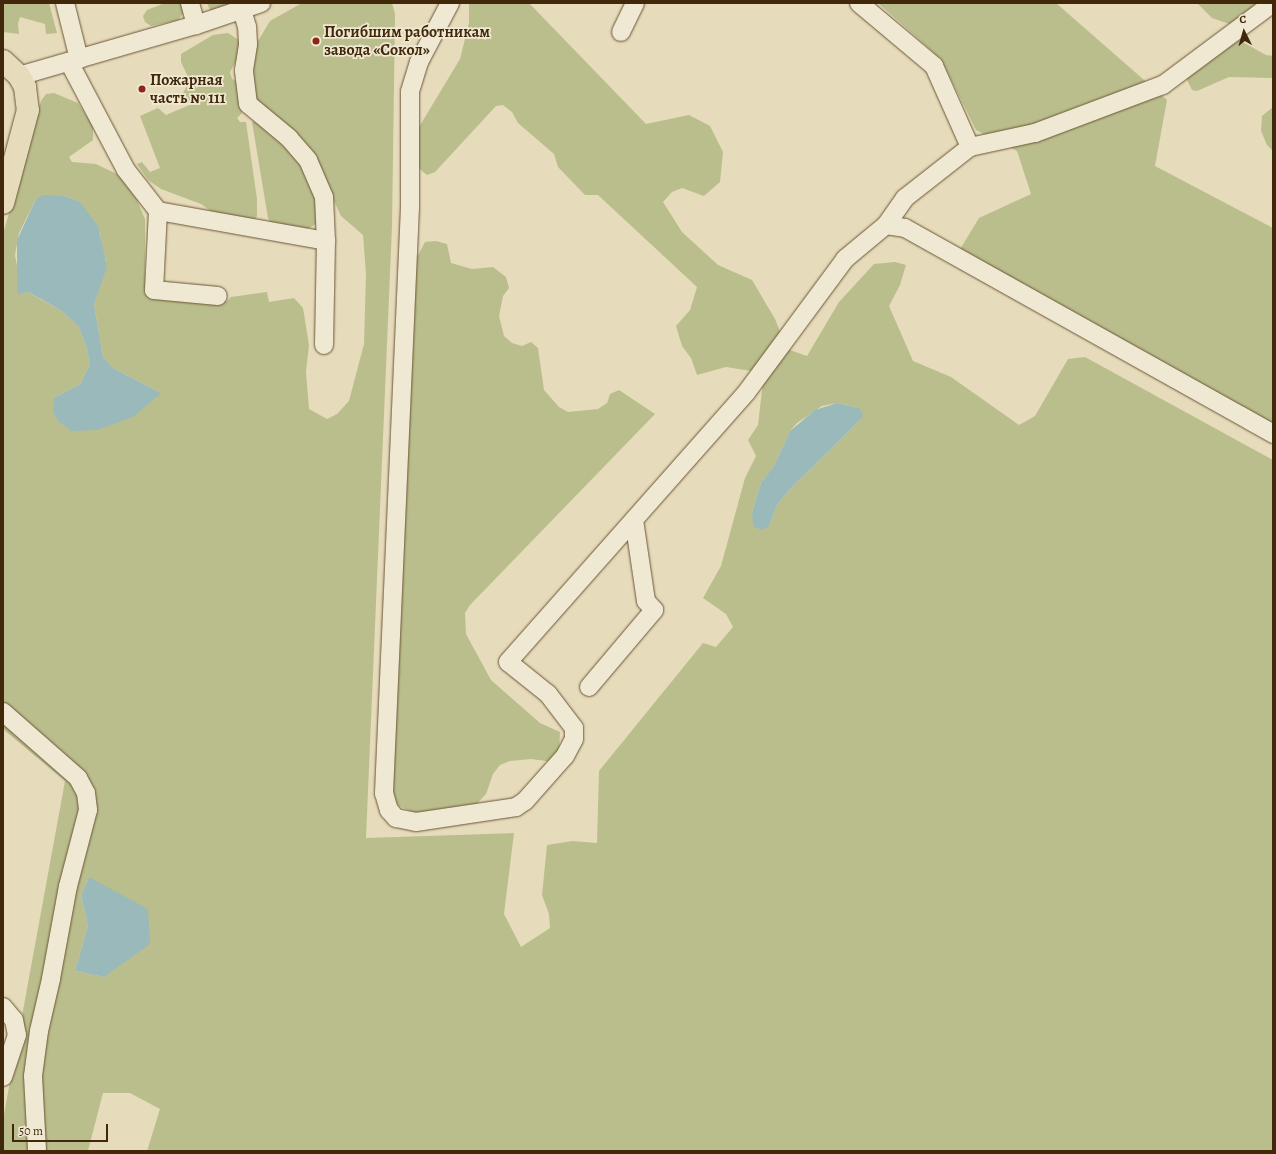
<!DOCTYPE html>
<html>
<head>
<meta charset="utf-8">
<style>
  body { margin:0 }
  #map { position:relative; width:1276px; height:1154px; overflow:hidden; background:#e6dbba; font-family:Alegreya,serif }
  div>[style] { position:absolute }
  .green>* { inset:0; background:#babe8c }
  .water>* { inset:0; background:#9ab9ba }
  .roads { filter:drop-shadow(0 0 1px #6b5537) drop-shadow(0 0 1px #6b5537) }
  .minor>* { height:18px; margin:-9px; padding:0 9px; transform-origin:9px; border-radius:9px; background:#efe8d2 }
  .major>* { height:22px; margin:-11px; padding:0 11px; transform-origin:11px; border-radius:11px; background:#e6dbba }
  .dots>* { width:11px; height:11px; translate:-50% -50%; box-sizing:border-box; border:2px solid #efe8d2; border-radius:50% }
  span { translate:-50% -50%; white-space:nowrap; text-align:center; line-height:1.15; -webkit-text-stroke:3.5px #efe8d2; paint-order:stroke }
  .poi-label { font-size:16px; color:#42280b; font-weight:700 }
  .left { translate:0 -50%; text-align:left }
  .frame { position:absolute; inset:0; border:4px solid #42280b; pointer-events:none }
  .north { position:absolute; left:1224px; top:12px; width:40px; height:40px; -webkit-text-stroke:3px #efe8d2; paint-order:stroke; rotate:355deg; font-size:11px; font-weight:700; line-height:16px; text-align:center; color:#42280b }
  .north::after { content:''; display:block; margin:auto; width:14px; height:18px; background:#42280b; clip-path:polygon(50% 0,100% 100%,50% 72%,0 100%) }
  .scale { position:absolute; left:12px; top:1124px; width:96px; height:18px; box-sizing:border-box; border:2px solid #42280b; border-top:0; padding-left:5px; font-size:12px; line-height:14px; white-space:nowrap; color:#42280b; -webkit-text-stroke:3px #efe8d2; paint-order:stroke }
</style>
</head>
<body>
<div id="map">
  <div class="green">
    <div style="clip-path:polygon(3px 3px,49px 3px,57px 33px,46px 34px,45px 24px,20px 17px,18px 24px,19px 34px,3px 32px)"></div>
    <div style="clip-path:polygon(165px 3px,185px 3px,187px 9px,178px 20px,151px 26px,145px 22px,143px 16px,147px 10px)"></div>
    <div style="clip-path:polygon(207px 3px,245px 3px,211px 12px)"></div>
    <div style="clip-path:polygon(evenodd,302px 3px,392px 3px,395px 14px,392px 226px,366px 838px,514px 833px,504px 914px,521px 947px,550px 928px,549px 914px,542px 895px,547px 845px,572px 841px,597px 843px,599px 771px,703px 643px,716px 647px,733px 627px,726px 614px,703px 598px,721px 566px,745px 478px,756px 456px,748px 440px,758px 425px,764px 373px,726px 367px,697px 375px,691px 358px,682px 346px,676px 326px,690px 310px,697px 287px,598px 195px,585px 195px,558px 167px,554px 154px,518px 123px,512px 112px,503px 105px,496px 106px,435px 172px,427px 175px,416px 166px,419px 127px,460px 59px,469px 23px,469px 3px,529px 3px,646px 124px,689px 115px,710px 126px,723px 152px,720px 182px,704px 196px,682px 188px,672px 192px,663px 202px,682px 232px,718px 265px,752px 280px,775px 319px,787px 349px,807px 356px,839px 302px,874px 264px,895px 262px,906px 265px,900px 285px,889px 306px,913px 361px,951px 377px,1019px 425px,1035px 416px,1068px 359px,1085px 357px,1273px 460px,1273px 1151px,147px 1151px,160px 1109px,130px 1093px,103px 1093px,88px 1151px,3px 1151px,3px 1120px,65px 781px,3px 729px,3px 234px,41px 101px,46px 94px,54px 93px,78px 103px,93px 126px,93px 140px,69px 157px,72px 162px,96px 164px,121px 176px,136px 198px,145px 219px,145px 294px,164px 298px,227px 301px,231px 297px,267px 292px,269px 302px,294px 298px,303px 308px,309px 345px,306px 372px,309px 409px,327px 419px,337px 414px,349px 401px,364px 344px,366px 274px,363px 235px,341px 216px,328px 188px,259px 104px,250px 83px,255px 46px,270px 21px,302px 3px,64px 196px,79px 201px,100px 233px,102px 253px,106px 260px,94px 304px,103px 357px,113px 368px,161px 393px,54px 398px,80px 384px,90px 364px,86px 345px,78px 326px,63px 312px,28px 292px,17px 293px,19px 277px,15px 255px,19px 233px,36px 199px,64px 196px,302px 3px,837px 403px,859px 408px,859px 421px,788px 491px,777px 505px,769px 526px,752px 513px,761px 483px,775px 464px,790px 431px,797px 423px,822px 406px,837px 403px,302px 3px,89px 877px,104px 977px,75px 971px,88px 926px,81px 895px,89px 877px)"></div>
    <div style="clip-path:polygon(878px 3px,1056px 3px,1167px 100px,1155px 166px,1273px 228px,1273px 427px,959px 251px,979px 218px,1031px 194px,1017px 151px,976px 130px,941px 59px)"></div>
    <div style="clip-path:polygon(1197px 3px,1259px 3px,1229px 24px,1212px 18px)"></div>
    <div style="clip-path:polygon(228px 33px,240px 41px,241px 52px,230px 72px,232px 79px,239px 82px,242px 113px,237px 118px,240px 122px,246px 122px,257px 199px,257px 216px,254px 221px,212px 212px,201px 204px,161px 189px,148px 180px,137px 164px,142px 162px,150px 172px,160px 168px,140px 116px,158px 108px,166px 115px,192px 104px,183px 100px,183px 93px,190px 81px,181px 62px,181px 54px,213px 35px)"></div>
    <div style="clip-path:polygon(1239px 40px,1266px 55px,1273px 56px,1273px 78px,1229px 77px,1197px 91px,1192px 90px,1186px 78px,1227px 43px)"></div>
    <div style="clip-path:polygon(1273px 107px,1273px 151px,1267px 145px,1261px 131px,1262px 116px)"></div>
    <div style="clip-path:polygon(258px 120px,279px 135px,316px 184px,318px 223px,307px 229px,274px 228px,268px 218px,252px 122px)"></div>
    <div style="clip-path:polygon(436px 241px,447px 244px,451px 263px,472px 269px,493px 267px,506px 277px,509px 288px,503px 296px,499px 316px,504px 336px,512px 343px,522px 346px,531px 342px,538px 348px,544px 390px,559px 407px,568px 412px,598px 409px,607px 403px,610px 394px,619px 390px,655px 414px,470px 605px,465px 613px,466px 634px,491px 680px,540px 723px,560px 732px,559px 753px,553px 762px,531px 759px,510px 761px,500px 765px,493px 774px,486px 794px,471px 810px,417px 814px,399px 806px,394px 799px,392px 779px,416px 259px,425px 242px)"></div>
  </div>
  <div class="water">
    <div style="clip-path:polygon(43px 195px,64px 196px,79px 201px,98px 226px,107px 267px,94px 304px,103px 357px,113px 368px,161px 393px,133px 417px,97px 430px,71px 431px,58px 421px,53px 412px,54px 398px,80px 384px,90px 364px,86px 345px,78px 326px,63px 312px,41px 299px,28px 292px,17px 294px,17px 240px,36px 199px)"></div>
    <div style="clip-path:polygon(837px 403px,859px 408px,863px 415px,859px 421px,788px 491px,777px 505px,769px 526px,762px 530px,754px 527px,752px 513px,761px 483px,775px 464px,790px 431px,815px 410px)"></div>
    <div style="clip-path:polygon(89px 877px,148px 909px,150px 944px,104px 977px,75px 971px,88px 926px,81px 895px)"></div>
  </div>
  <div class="roads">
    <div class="minor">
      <div style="left:65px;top:3px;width:58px;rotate:76deg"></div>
      <div style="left:190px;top:3px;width:23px;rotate:75deg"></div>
      <div style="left:450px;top:3px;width:67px;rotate:117.7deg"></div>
      <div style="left:419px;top:62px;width:31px;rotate:107deg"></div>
      <div style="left:410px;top:92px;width:115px;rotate:90deg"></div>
      <div style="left:410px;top:207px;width:587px;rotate:92.54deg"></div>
      <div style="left:384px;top:793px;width:18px;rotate:74deg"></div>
      <div style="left:389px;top:810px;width:11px;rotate:49deg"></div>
      <div style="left:396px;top:818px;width:20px;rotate:11deg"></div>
      <div style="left:416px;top:822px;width:101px;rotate:-8.5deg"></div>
      <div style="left:516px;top:807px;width:11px;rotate:-34deg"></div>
      <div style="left:525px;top:801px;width:60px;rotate:-48.4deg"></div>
      <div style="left:565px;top:756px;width:19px;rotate:-62deg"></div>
      <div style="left:574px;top:739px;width:11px;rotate:-90deg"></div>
      <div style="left:574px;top:728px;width:43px;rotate:-127.4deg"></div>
      <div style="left:548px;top:694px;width:51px;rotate:-141.3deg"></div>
      <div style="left:508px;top:662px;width:359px;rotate:-48.5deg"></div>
      <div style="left:746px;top:393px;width:167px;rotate:-53.5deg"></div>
      <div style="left:845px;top:259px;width:53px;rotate:-39.7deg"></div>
      <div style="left:886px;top:225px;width:19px;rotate:9deg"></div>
      <div style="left:905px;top:228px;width:422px;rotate:29.2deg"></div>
      <div style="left:859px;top:3px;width:98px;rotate:40deg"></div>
      <div style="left:934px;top:66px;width:89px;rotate:66deg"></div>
      <div style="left:970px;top:147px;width:83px;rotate:141.9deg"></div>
      <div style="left:905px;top:198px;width:33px;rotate:125deg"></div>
      <div style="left:621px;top:32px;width:32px;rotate:-64deg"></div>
      <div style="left:69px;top:62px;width:122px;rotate:62.2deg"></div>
      <div style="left:126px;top:170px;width:52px;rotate:52deg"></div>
      <div style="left:158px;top:211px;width:79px;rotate:92.9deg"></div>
      <div style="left:154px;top:290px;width:64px;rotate:5.4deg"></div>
      <div style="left:19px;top:76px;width:184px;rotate:-16.1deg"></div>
      <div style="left:196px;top:25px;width:69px;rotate:-18.7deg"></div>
      <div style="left:970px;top:147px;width:66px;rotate:-12.2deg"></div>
      <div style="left:1035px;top:133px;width:137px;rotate:-20.6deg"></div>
      <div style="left:1163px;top:85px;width:137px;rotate:-36.7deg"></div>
      <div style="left:158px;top:211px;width:171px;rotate:10.1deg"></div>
      <div style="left:326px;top:241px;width:44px;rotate:-92.6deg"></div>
      <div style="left:324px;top:197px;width:40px;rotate:-113.4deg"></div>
      <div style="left:308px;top:160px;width:29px;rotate:-131deg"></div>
      <div style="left:289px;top:138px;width:53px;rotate:-140.3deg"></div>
      <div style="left:248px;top:104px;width:34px;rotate:-97deg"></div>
      <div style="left:244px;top:70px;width:26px;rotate:-81deg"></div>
      <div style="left:248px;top:44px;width:17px;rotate:-93deg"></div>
      <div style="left:247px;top:27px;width:18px;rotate:-106deg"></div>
      <div style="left:324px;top:345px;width:104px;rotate:-88.9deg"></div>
      <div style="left:589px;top:687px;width:101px;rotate:-49.8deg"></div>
      <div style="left:654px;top:610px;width:12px;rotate:-132deg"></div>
      <div style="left:646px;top:601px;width:82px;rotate:-98.4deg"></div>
      <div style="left:3px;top:712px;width:100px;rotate:41.3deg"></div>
      <div style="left:78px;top:778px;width:17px;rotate:62deg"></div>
      <div style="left:86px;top:793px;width:17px;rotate:83deg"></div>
      <div style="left:88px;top:810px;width:79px;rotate:104.7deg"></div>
      <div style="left:68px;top:886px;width:95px;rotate:100.4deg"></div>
      <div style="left:51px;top:979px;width:53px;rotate:103deg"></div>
      <div style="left:39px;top:1031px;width:45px;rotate:97.6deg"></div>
      <div style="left:33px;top:1076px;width:75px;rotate:86.9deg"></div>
      <div style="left:3px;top:1007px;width:17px;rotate:50deg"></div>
      <div style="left:14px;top:1020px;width:15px;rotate:79deg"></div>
      <div style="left:17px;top:1035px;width:44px;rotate:108.4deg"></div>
    </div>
    <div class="major">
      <div style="left:3px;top:61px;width:22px;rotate:43deg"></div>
      <div style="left:19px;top:76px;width:13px;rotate:61deg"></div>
      <div style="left:25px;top:87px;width:23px;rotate:83deg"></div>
      <div style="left:28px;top:110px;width:96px;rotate:105deg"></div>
    </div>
  </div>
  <div class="dots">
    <div style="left:316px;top:41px;background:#8f2418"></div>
    <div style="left:142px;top:89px;background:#8f2418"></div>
  </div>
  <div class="poi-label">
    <span class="left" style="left:324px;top:41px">Погибшим работникам<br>завода «Сокол»</span>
    <span class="left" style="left:150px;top:89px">Пожарная<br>часть № 111</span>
  </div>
  <div class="frame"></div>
  <div class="north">С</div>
  <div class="scale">50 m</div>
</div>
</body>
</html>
